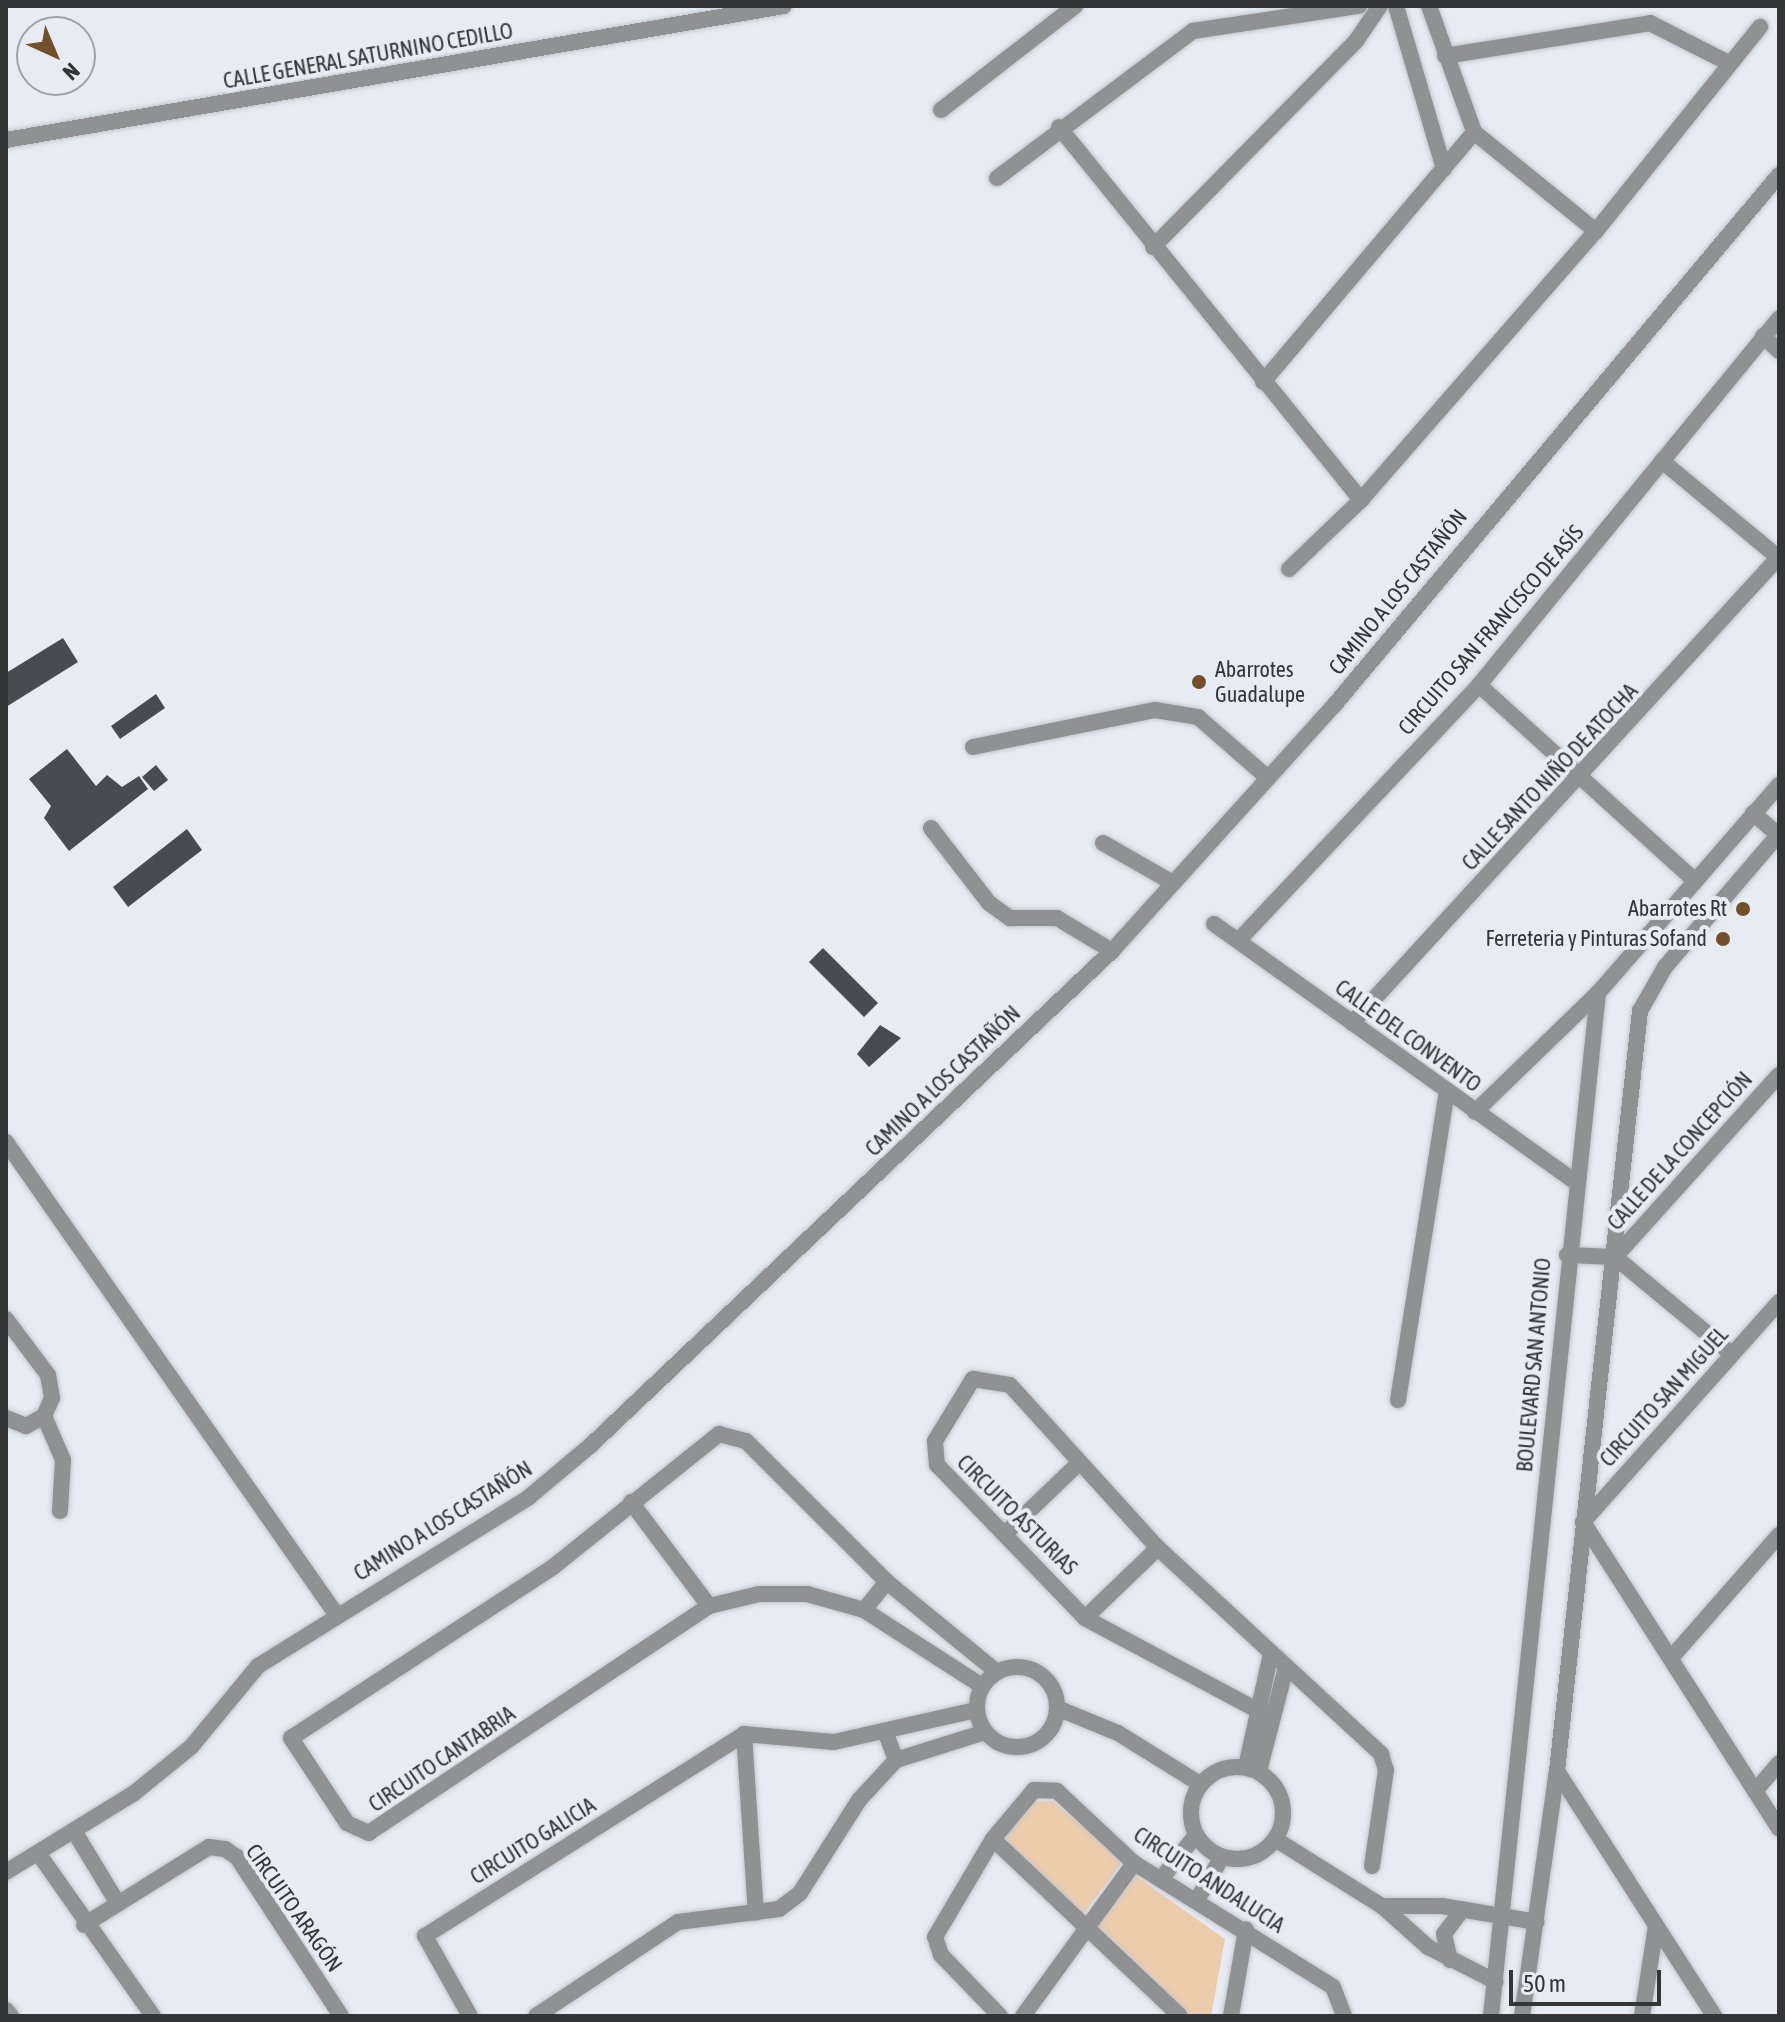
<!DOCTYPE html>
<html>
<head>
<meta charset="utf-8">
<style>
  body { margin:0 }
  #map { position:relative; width:1785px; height:2022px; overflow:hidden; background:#e7ecf2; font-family:"Asap Condensed",sans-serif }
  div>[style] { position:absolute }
  .green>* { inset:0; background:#edccac }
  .building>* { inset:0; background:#484c50 }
  .roads { filter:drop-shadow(0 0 2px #c3c7cd) drop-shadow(0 0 2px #c3c7cd) }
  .minor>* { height:16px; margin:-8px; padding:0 8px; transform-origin:8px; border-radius:8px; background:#8f9193 }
  .minor>.ring { margin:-8px; padding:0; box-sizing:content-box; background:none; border:16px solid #8f9193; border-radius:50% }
  .tertiary>* { height:16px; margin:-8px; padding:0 8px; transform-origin:8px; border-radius:8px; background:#8f9193 }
  .dots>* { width:22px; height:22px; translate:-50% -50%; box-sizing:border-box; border:4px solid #e7ecf2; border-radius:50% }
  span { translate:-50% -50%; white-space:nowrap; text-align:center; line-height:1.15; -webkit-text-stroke:8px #e7ecf2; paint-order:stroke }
  .street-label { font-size:22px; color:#333537 }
  .poi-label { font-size:22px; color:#333537 }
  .left { translate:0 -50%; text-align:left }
  .right { translate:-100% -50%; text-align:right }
  .frame { position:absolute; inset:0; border:8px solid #333537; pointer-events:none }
  .north { position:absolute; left:16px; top:16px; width:80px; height:80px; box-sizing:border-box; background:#e7ecf2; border:2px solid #9fa3a7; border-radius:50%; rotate:136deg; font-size:22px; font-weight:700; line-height:32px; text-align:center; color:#333537 }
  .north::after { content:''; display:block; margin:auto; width:28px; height:36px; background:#735029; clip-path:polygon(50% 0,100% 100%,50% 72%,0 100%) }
  .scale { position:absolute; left:1509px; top:1970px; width:152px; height:36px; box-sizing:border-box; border:4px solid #333537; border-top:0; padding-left:10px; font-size:24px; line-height:28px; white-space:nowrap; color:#333537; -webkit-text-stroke:6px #e7ecf2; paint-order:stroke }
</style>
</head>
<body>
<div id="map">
  <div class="green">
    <div style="clip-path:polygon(1052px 1801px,1124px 1860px,1077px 1922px,1001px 1839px,1031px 1802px)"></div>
    <div style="clip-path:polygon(1133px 1874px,1225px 1939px,1211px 2016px,1189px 2016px,1093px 1931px)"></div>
  </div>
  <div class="building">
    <div style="clip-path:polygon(63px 638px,78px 662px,6px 707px,6px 673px)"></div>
    <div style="clip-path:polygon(156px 694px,165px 708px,120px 739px,111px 726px)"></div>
    <div style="clip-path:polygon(67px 749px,96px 786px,107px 775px,122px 787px,139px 776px,148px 789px,69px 851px,44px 818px,51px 806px,29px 779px)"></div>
    <div style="clip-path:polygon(156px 765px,168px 780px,154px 791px,142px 777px)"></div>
    <div style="clip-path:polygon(187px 829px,202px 850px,128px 907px,113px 887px)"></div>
    <div style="clip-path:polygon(823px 948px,878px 1003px,864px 1017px,809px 962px)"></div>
    <div style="clip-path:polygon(880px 1025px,901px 1038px,869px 1067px,857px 1054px)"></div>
  </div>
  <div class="roads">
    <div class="minor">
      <div style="left:1396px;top:6px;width:170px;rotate:73.6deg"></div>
      <div style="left:1429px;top:6px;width:134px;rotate:70.3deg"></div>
      <div style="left:1474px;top:132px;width:157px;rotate:39.1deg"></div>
      <div style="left:1445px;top:56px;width:208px;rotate:-9.1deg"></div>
      <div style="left:1650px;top:23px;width:89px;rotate:26.9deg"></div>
      <div style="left:941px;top:110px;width:170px;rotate:-37.8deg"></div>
      <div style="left:1059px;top:127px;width:480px;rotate:51deg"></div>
      <div style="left:6px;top:140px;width:789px;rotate:-9.77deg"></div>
      <div style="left:997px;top:178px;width:245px;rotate:-36.9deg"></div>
      <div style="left:1193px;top:31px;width:168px;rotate:-8.6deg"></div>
      <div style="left:1153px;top:247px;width:289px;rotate:-45.4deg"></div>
      <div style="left:1356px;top:41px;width:42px;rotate:-55.6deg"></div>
      <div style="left:1763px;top:336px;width:22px;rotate:43deg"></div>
      <div style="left:1263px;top:382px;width:327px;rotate:-49.8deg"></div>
      <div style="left:1662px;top:461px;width:152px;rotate:39.7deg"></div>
      <div style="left:1289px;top:569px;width:100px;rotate:-43.8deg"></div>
      <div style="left:1361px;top:500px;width:357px;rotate:-48.9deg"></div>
      <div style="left:1596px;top:231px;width:262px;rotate:-51.2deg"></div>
      <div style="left:1479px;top:685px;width:292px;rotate:42.2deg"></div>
      <div style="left:973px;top:747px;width:186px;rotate:-11.5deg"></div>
      <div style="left:1155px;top:710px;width:44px;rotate:9.2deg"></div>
      <div style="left:1198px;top:717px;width:93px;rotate:41.1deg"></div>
      <div style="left:931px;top:828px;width:95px;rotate:52.3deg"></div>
      <div style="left:989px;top:903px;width:26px;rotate:36deg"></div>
      <div style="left:1010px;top:918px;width:47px"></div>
      <div style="left:1057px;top:918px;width:64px;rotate:31deg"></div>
      <div style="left:1103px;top:843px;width:81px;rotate:29.7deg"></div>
      <div style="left:1214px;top:924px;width:446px;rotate:35.5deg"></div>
      <div style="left:1238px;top:941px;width:352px;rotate:-46.7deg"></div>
      <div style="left:1479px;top:685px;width:474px;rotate:-50.7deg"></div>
      <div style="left:1352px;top:1023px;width:631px;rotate:-47.51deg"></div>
      <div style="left:1475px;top:1112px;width:171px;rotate:-44.1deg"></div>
      <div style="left:6px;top:1142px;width:576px;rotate:55.04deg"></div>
      <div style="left:1567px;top:1255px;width:48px;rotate:2.4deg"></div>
      <div style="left:1615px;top:1257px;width:245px;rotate:-48deg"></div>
      <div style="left:1615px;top:1257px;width:152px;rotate:39.7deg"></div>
      <div style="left:1779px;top:1302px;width:295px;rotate:131.7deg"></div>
      <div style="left:1583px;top:1522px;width:364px;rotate:57.4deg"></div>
      <div style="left:6px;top:1319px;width:70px;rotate:53.1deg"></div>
      <div style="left:48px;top:1375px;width:23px;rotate:80deg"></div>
      <div style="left:52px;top:1398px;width:20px;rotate:114deg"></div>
      <div style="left:44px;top:1416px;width:21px;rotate:151deg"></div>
      <div style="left:26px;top:1426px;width:22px;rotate:-158deg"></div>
      <div style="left:1398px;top:1400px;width:313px;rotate:-81deg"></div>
      <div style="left:44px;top:1416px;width:48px;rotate:66.6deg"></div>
      <div style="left:63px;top:1460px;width:51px;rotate:93.4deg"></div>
      <div style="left:631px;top:1502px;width:130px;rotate:53.1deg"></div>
      <div style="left:1007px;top:1532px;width:100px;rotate:-43.8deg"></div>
      <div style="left:864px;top:1610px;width:36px;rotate:-51deg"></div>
      <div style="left:1085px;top:1618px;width:101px;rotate:-43.8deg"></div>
      <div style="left:1671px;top:1658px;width:164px;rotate:-48.7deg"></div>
      <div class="ring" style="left:977px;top:1667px;width:64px;height:64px"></div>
      <div style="left:982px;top:1686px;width:140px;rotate:-147.2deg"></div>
      <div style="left:864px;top:1610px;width:59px;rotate:-164.3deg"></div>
      <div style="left:807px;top:1594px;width:48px;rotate:180deg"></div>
      <div style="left:759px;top:1594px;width:51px;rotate:166.5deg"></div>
      <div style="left:709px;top:1606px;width:409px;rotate:146.3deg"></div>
      <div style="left:369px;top:1833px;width:24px;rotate:-156deg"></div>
      <div style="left:347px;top:1823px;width:102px;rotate:-123.4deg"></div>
      <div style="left:291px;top:1738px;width:313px;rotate:-33.1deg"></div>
      <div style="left:553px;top:1567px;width:213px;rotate:-38.7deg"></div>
      <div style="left:719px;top:1434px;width:28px;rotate:15deg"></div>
      <div style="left:746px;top:1441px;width:199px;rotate:45deg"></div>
      <div style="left:887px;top:1582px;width:142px;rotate:39.3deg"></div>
      <div style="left:1057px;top:1708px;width:66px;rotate:22.3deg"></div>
      <div style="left:1118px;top:1733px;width:97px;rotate:31.9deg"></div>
      <div style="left:1272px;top:1718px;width:212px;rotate:-151.9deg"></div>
      <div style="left:1085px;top:1618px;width:213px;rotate:-134deg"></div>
      <div style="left:937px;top:1465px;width:24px;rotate:-95deg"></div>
      <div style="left:935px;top:1441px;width:73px;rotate:-58.5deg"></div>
      <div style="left:973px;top:1379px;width:37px;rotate:9deg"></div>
      <div style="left:1010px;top:1385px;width:220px;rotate:47.8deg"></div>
      <div style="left:1158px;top:1548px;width:304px;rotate:42.7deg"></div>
      <div style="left:1381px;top:1754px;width:17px;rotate:73deg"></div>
      <div style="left:1386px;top:1770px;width:97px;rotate:98.3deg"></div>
      <div style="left:744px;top:1734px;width:179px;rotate:86.2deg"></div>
      <div style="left:896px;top:1760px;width:93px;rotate:-17.5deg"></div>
      <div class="ring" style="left:1191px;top:1767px;width:76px;height:76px"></div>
      <div style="left:1246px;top:1767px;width:112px;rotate:-77.6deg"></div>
      <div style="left:1259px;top:1771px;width:103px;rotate:-75.4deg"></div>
      <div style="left:1557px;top:1771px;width:291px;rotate:57.3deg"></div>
      <div style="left:1755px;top:1791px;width:37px;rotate:-49deg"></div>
      <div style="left:74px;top:1831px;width:83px;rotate:58.8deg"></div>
      <div style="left:993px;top:1839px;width:257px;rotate:43.4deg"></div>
      <div style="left:1275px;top:1839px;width:126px;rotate:32.1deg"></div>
      <div style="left:1382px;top:1906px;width:62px;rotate:41.7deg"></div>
      <div style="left:1428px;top:1947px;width:76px;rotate:27.2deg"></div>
      <div style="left:38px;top:1853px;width:199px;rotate:54.8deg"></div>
      <div style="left:6px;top:1872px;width:149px;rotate:-31.6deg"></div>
      <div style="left:133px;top:1794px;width:75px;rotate:-39deg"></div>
      <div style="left:191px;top:1747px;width:105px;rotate:-50.4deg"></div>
      <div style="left:258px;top:1666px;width:319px;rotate:-31.9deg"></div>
      <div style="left:529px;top:1497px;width:81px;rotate:-40deg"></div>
      <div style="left:591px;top:1445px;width:718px;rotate:-43.48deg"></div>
      <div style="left:1112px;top:951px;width:334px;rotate:-47.9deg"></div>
      <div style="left:1336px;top:703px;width:689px;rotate:-50deg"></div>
      <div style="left:1161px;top:1879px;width:56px;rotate:-51.5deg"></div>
      <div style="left:1197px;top:1900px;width:50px;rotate:-59.8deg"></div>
      <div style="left:1382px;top:1906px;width:60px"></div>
      <div style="left:1442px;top:1906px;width:96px;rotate:9.6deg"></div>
      <div style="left:84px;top:1925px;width:147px;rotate:-32deg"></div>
      <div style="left:209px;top:1847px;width:16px;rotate:7deg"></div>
      <div style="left:225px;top:1849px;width:14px;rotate:34deg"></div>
      <div style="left:237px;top:1857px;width:190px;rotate:56.8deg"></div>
      <div style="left:1450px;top:1960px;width:27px;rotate:-103deg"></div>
      <div style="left:1444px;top:1934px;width:31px;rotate:-53deg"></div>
      <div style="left:6px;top:2010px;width:8px;rotate:50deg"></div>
      <div style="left:470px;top:2016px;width:92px;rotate:-119.4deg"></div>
      <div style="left:425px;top:1936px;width:378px;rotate:-32.3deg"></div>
      <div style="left:744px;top:1734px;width:90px;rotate:5.1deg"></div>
      <div style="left:834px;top:1742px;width:146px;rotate:-12.7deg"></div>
      <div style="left:536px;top:2016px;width:170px;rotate:-33.5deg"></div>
      <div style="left:678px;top:1922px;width:102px;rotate:-7.3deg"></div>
      <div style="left:779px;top:1909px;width:26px;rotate:-37deg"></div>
      <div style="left:800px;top:1893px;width:110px;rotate:-57.6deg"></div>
      <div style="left:859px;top:1800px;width:54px;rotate:-47.2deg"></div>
      <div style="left:896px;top:1760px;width:28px;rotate:-111deg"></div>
      <div style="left:1000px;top:2016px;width:85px;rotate:-134deg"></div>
      <div style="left:941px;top:1955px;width:19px;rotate:-108deg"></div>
      <div style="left:935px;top:1937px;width:114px;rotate:-59.4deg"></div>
      <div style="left:993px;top:1839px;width:64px;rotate:-50.1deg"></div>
      <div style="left:1034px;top:1790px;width:23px;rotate:2deg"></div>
      <div style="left:1057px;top:1791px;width:105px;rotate:43.1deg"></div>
      <div style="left:1134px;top:1863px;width:234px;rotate:31.9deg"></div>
      <div style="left:1333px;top:1987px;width:31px;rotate:69deg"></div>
      <div style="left:1023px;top:2016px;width:189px;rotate:-54deg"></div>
      <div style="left:1231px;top:2016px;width:88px;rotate:-80.2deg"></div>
      <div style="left:1642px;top:2016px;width:91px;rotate:-81.2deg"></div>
    </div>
    <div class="tertiary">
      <div style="left:1753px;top:813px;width:33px;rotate:41deg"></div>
      <div style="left:1491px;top:2016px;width:1029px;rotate:-84.03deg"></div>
      <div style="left:1598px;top:993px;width:276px;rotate:-49deg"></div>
      <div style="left:1522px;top:2016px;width:247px;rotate:-81.9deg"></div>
      <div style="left:1557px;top:1771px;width:765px;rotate:-83.77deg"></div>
      <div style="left:1640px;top:1011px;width:51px;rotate:-60.4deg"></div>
      <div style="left:1665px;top:967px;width:175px;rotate:-49.4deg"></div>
    </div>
  </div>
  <div class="dots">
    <div style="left:1199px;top:682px;background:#735029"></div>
    <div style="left:1743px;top:909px;background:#735029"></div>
    <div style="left:1723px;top:939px;background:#735029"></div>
  </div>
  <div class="street-label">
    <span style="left:368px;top:56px;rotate:-10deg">CALLE GENERAL SATURNINO CEDILLO</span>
    <span style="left:1398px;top:592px;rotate:-51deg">CAMINO A LOS CASTAÑÓN</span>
    <span style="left:1491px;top:630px;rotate:-49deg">CIRCUITO SAN FRANCISCO DE ASÍS</span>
    <span style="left:1550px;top:777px;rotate:-47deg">CALLE SANTO NIÑO DE ATOCHA</span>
    <span style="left:1408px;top:1036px;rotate:36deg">CALLE DEL CONVENTO</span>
    <span style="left:943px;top:1081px;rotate:-44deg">CAMINO A LOS CASTAÑÓN</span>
    <span style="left:1680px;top:1151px;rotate:-48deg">CALLE DE LA CONCEPCIÓN</span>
    <span style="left:1534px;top:1365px;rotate:-85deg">BOULEVARD SAN ANTONIO</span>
    <span style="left:1664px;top:1397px;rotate:-48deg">CIRCUITO SAN MIGUEL</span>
    <span style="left:1017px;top:1515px;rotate:45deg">CIRCUITO ASTURIAS</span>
    <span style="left:443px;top:1521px;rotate:-32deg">CAMINO A LOS CASTAÑÓN</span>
    <span style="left:442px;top:1759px;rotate:-34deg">CIRCUITO CANTABRIA</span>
    <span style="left:533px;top:1841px;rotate:-32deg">CIRCUITO GALICIA</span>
    <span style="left:1209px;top:1880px;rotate:33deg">CIRCUITO ANDALUCIA</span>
    <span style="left:294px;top:1908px;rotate:55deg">CIRCUITO ARAGÓN</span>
  </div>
  <div class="poi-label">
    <span class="left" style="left:1215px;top:682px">Abarrotes<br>Guadalupe</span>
    <span class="right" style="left:1727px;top:909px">Abarrotes Rt</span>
    <span class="right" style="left:1707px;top:939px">Ferreteria y Pinturas Sofand</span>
  </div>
  <div class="frame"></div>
  <div class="north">N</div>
  <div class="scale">50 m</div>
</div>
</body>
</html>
